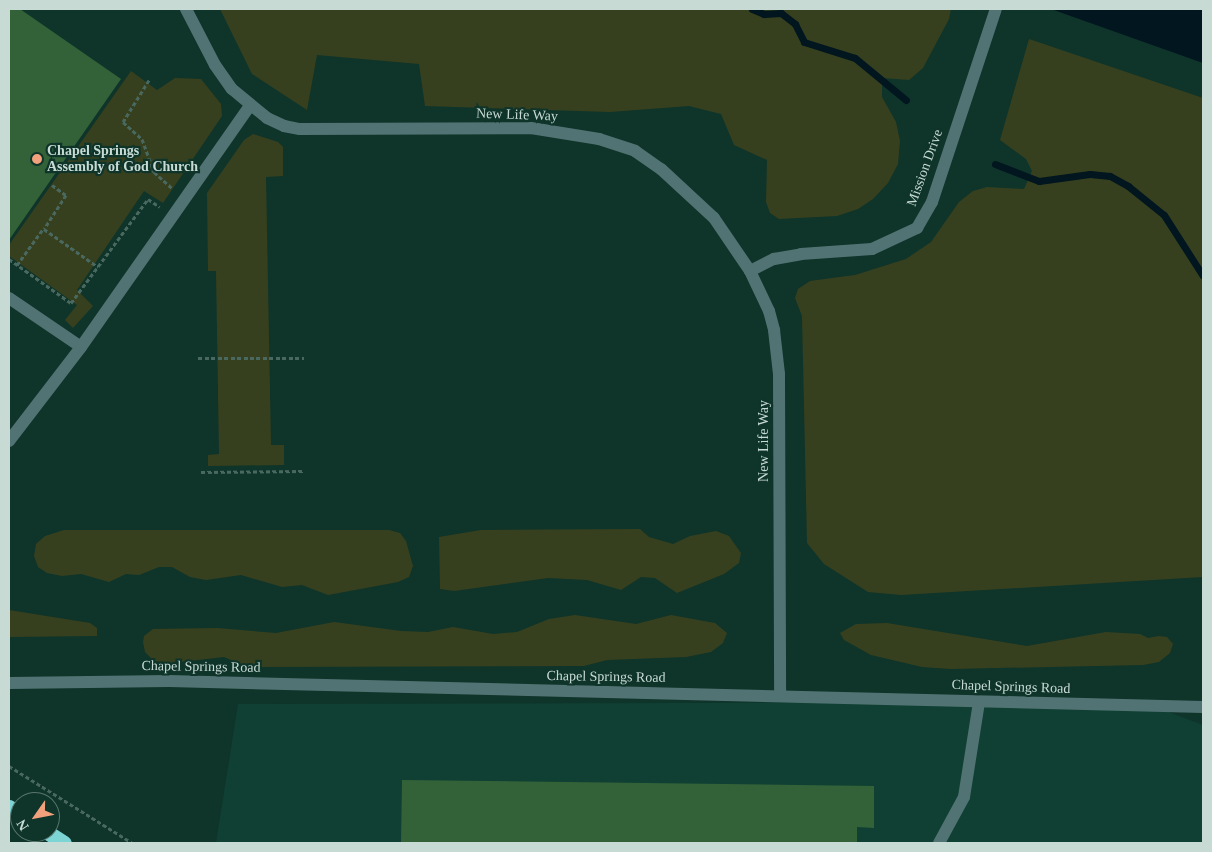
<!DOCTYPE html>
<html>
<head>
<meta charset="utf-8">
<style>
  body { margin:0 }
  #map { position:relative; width:1212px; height:852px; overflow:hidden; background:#0f342a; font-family:"Times New Roman",serif }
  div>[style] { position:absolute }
  .built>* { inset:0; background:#0f4033 }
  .green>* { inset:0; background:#37401e }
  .water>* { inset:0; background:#01161e }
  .stream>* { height:7px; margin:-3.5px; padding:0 3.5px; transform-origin:3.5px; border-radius:3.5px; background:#01161e }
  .building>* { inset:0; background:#336239 }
  .path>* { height:3px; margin-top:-1.5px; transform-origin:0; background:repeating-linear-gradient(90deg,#496960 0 4px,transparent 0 6.5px) }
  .minor>* { height:12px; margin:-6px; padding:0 6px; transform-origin:6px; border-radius:6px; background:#527373 }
  .highway>* { height:15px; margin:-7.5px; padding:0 7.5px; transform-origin:7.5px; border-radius:7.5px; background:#7dd4d5 }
  .dots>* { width:14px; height:14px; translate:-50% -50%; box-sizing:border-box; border:2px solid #0f342a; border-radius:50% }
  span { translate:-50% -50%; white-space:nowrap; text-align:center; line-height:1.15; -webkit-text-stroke:4.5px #0f342a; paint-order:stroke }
  .street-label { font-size:14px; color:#c7dbd4 }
  .poi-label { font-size:14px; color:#c7dbd4; font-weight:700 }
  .left { translate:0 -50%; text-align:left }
  .frame { position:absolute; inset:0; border:10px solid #c7dbd4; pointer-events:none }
  .north { position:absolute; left:10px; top:792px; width:50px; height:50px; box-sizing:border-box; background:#0f342a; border:1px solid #59776e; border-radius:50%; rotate:237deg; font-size:14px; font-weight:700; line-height:20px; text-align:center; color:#c7dbd4 }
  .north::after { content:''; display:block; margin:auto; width:18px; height:22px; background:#f1a17c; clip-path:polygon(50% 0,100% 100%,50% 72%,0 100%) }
</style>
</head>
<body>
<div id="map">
  <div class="built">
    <div style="clip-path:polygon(1142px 702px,1203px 725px,1203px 843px,216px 843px,238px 704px)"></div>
  </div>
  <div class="green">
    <div style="clip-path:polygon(220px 9px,951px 9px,949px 19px,923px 68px,909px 80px,882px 78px,882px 97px,896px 122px,900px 141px,898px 164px,888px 183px,873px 199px,858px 209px,837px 216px,779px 219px,770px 213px,766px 202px,767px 160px,734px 145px,721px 114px,689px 106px,610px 112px,425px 106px,419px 64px,317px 55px,307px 110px,252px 74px)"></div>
    <div style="clip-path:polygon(1029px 39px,1203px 98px,1203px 577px,901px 595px,868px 592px,824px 564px,807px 543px,802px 316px,795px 298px,798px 289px,810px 281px,855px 275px,906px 259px,931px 242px,959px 202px,973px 191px,987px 187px,1024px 189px,1032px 171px,1026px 159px,1000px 140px)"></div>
    <div style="clip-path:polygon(131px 71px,157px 90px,175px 78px,201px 79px,221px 104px,222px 116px,163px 203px,144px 191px,77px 290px,93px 306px,73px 328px,65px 320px,77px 305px,9px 256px,9px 245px)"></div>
    <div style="clip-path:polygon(253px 134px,278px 142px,283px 147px,283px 176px,266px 177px,271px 445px,284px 445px,284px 465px,208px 466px,208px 455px,219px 454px,216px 271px,208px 271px,207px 193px,244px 140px)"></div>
    <div style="clip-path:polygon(640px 529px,649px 537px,673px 544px,690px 536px,716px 531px,729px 536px,741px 553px,739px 563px,724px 574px,677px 593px,655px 578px,641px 577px,621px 590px,587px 580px,548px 578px,454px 591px,440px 589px,439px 537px,481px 530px)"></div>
    <div style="clip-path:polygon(64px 530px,389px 530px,400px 533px,406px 541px,413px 566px,409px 577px,398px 582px,328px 595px,302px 585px,282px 587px,241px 575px,206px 580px,190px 577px,172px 567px,159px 567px,139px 575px,126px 574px,109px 582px,81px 574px,62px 576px,47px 573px,38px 567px,34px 556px,36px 544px,45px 536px)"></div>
    <div style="clip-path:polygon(9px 610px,90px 623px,97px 628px,97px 636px,9px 637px)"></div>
    <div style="clip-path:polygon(575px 615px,636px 624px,671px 615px,715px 623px,727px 633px,723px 643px,711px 652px,686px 657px,607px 660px,584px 666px,248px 667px,224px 657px,172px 663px,154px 661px,145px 652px,143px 642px,144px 636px,153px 629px,217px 628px,276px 633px,334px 622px,401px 631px,428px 632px,453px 627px,493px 634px,517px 632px,549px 619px)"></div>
    <div style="clip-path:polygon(887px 623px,1027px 646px,1106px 632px,1140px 634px,1148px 638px,1159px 636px,1167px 637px,1173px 644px,1170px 653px,1159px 662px,1143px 665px,951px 669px,922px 667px,871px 655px,844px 640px,840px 633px,856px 624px)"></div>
  </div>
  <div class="water">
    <div style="clip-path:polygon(1051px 9px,1203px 9px,1203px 63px)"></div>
  </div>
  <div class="stream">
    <div style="left:752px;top:9px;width:13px;rotate:23deg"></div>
    <div style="left:764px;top:14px;width:17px;rotate:-3deg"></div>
    <div style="left:781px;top:13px;width:18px;rotate:38deg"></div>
    <div style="left:795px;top:24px;width:20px;rotate:63deg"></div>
    <div style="left:804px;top:42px;width:53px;rotate:17.4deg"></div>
    <div style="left:855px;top:58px;width:66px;rotate:39.5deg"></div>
    <div style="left:995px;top:164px;width:47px;rotate:21.1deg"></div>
    <div style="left:1039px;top:181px;width:51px;rotate:-7.8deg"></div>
    <div style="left:1090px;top:174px;width:20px;rotate:6deg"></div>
    <div style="left:1110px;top:176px;width:21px;rotate:29deg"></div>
    <div style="left:1128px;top:186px;width:46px;rotate:38.9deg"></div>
    <div style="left:1164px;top:215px;width:72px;rotate:57.4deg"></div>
  </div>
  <div class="building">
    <div style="clip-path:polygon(9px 9px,20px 9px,121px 79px,9px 240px)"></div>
    <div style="clip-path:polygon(402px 780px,874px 786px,874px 828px,857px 827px,857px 843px,401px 843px)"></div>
  </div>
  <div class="path">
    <div style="left:149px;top:80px;width:49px;rotate:121.8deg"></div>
    <div style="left:123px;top:122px;width:25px;rotate:42deg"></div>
    <div style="left:142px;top:139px;width:35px;rotate:70deg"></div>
    <div style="left:154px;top:172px;width:25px;rotate:42deg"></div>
    <div style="left:52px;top:185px;width:17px;rotate:36deg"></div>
    <div style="left:66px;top:195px;width:40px;rotate:122.9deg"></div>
    <div style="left:44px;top:229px;width:66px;rotate:35.1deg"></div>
    <div style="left:9px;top:259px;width:76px;rotate:35.4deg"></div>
    <div style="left:71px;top:303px;width:129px;rotate:-53.5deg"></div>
    <div style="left:148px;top:199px;width:14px;rotate:34deg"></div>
    <div style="left:17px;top:265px;width:44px;rotate:-54.2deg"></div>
    <div style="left:198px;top:358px;width:106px"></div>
    <div style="left:201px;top:472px;width:104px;rotate:-0.6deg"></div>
    <div style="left:9px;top:766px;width:145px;rotate:32deg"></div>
  </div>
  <div class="minor">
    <div style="left:186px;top:9px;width:63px;rotate:62.6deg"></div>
    <div style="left:215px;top:65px;width:29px;rotate:55deg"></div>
    <div style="left:232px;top:89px;width:45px;rotate:39.6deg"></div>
    <div style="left:267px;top:118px;width:19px;rotate:25deg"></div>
    <div style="left:284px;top:126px;width:16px;rotate:11deg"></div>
    <div style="left:300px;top:129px;width:231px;rotate:-0.2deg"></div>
    <div style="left:531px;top:128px;width:69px;rotate:9.2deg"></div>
    <div style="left:599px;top:139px;width:38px;rotate:18deg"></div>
    <div style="left:635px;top:151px;width:32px;rotate:35deg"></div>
    <div style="left:661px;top:169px;width:72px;rotate:42.8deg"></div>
    <div style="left:714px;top:218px;width:64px;rotate:55.8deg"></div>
    <div style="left:750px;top:271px;width:44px;rotate:64.6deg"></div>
    <div style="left:769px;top:311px;width:20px;rotate:75deg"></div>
    <div style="left:774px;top:330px;width:44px;rotate:83.5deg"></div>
    <div style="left:779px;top:374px;width:322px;rotate:89.8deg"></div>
    <div style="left:750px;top:271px;width:27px;rotate:-27deg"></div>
    <div style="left:774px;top:259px;width:27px;rotate:-10deg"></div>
    <div style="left:801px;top:254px;width:71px;rotate:-4deg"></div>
    <div style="left:872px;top:249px;width:50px;rotate:-25deg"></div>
    <div style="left:917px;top:228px;width:30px;rotate:-60deg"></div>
    <div style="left:932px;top:202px;width:203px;rotate:-71.7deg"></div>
    <div style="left:9px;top:298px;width:87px;rotate:34.2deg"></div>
    <div style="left:9px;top:441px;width:118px;rotate:-52.5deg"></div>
    <div style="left:81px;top:347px;width:294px;rotate:-55deg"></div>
    <div style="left:9px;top:683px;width:160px;rotate:-0.7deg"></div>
    <div style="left:169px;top:681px;width:1034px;rotate:1.44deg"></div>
    <div style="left:939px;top:843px;width:52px;rotate:-61.5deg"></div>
    <div style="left:964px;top:797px;width:96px;rotate:-81deg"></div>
  </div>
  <div class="highway">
    <div style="left:9px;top:807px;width:13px;rotate:32deg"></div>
    <div style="left:47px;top:832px;width:20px;rotate:33deg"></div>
  </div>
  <div class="dots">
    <div style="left:37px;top:159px;background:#f1a17c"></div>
  </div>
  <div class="street-label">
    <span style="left:517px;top:115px;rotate:2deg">New Life Way</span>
    <span style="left:925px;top:168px;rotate:-70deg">Mission Drive</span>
    <span style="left:764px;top:441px;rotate:-90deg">New Life Way</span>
    <span style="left:201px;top:667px;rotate:1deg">Chapel Springs Road</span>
    <span style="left:606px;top:677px;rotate:1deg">Chapel Springs Road</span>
    <span style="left:1011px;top:687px;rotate:2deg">Chapel Springs Road</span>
  </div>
  <div class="poi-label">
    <span class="left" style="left:47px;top:159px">Chapel Springs<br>Assembly of God Church</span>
  </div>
  <div class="frame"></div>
  <div class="north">N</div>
</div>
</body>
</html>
